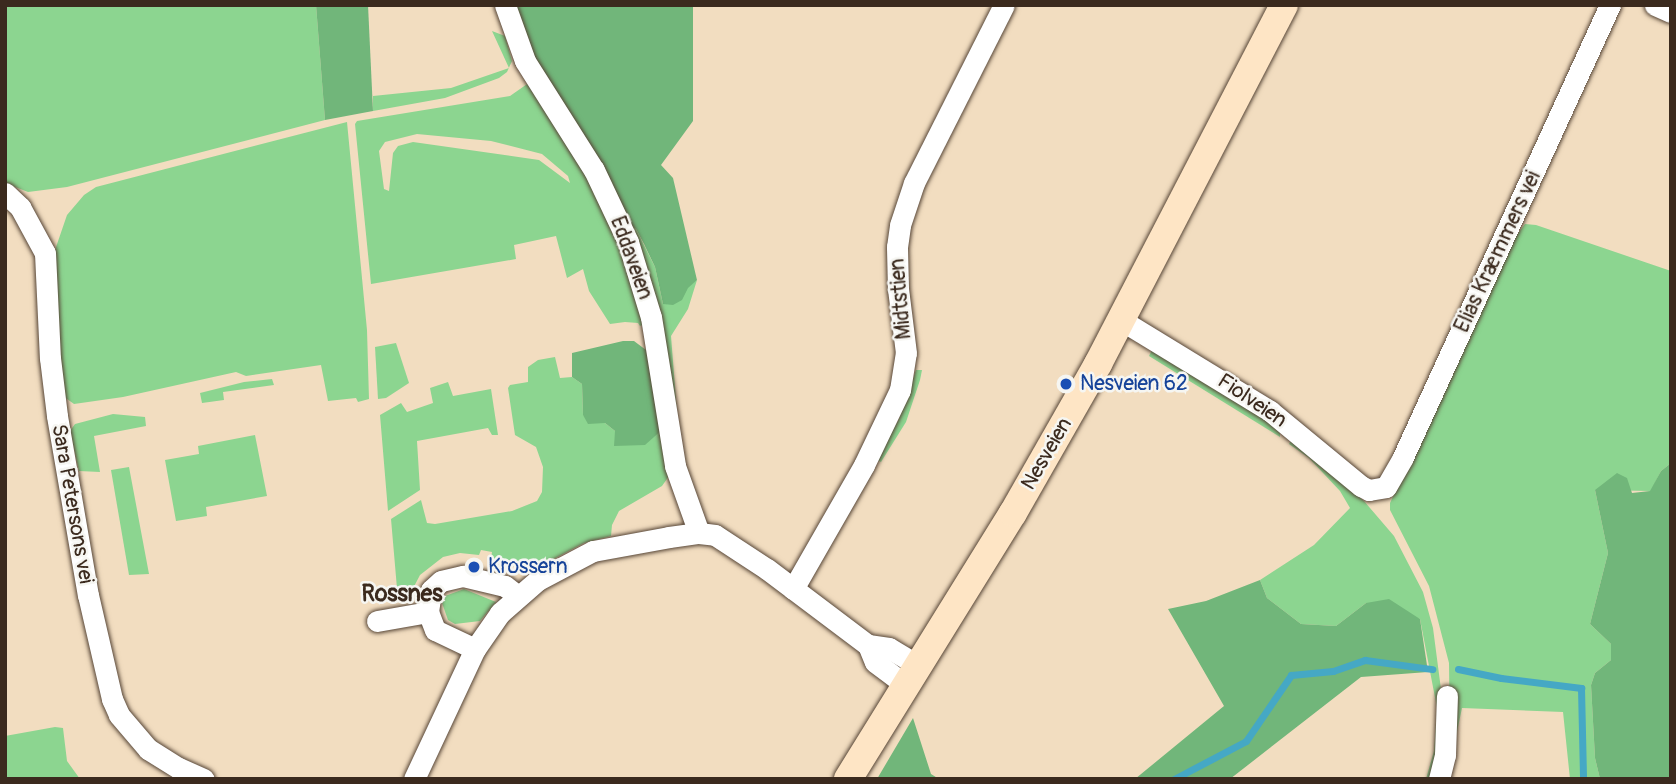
<!DOCTYPE html>
<html>
<head>
<meta charset="utf-8">
<style>
  body { margin:0 }
  #map { position:relative; width:1676px; height:784px; overflow:hidden; background:#f2ddc0; font-family:Pangolin,sans-serif }
  div>[style] { position:absolute }
  .green>* { inset:0; background:#8cd590 }
  .forest>* { inset:0; background:#71b67a }
  .stream>* { height:7px; margin:-3.5px; padding:0 3.5px; transform-origin:3.5px; border-radius:3.5px; background:#45a8c5 }
  .roads { filter:drop-shadow(0 0 2px #564536) drop-shadow(0 0 2px #564536) }
  .street>* { height:21px; margin:-10.5px; padding:0 10.5px; transform-origin:10.5px; border-radius:10.5px; background:#fff }
  .secondary>* { height:28px; margin:-14px; padding:0 14px; transform-origin:14px; border-radius:14px; background:#fee5c5 }
  .dots>* { width:19px; height:19px; translate:-50% -50%; box-sizing:border-box; border:4px solid #f6f6f2; border-radius:50% }
  span { translate:-50% -50%; white-space:nowrap; text-align:center; line-height:1.15; -webkit-text-stroke:5px #f6f6f2; paint-order:stroke }
  .street-label { font-size:21px; color:#3b2a1e }
  .transit-label { font-size:21px; color:#164399 }
  .left { translate:0 -50%; text-align:left }
  .neighbourhood-label { font-size:23px; color:#3b2a1e; font-weight:700 }
  .frame { position:absolute; inset:0; border:7px solid #3b2a1e; pointer-events:none }
</style>
</head>
<body>
<div id="map">
  <div class="green">
    <div style="clip-path:polygon(5px 5px,316px 5px,325px 120px,67px 187px,28px 192px,5px 183px)"></div>
    <div style="clip-path:polygon(492px 31px,505px 36px,512px 61px,507px 72px,499px 78px,445px 98px,373px 111px,373px 96px,451px 88px,509px 68px)"></div>
    <div style="clip-path:polygon(evenodd,530px 82px,605px 203px,644px 324px,640px 326px,638px 323px,625px 322px,610px 324px,589px 291px,583px 269px,567px 278px,556px 236px,514px 245px,516px 259px,371px 284px,355px 124px,357px 121px,510px 96px,530px 82px,417px 134px,491px 141px,542px 154px,568px 176px,570px 183px,539px 160px,413px 142px,398px 146px,393px 153px,389px 191px,384px 189px,379px 151px,385px 142px,417px 134px)"></div>
    <div style="clip-path:polygon(347px 122px,367px 330px,369px 399px,358px 402px,356px 398px,328px 401px,321px 365px,246px 376px,236px 372px,123px 397px,74px 404px,63px 396px,55px 340px,55px 250px,67px 215px,84px 195px,96px 187px)"></div>
    <div style="clip-path:polygon(626px 222px,636px 229px,655px 267px,663px 304px,697px 280px,688px 309px,671px 336px,678px 425px)"></div>
    <div style="clip-path:polygon(1525px 224px,1536px 225px,1671px 271px,1671px 463px,1661px 471px,1651px 491px,1595px 490px,1608px 553px,1590px 624px,1611px 644px,1611px 660px,1595px 673px,1591px 685px,1595px 758px,1600px 779px,1570px 779px,1563px 712px,1462px 708px,1447px 779px,1450px 744px,1449px 663px,1429px 586px,1390px 510px,1390px 503px,1516px 236px)"></div>
    <div style="clip-path:polygon(396px 343px,409px 383px,386px 398px,378px 399px,375px 347px)"></div>
    <div style="clip-path:polygon(1152px 350px,1249px 407px,1280px 431px,1280px 437px,1149px 356px)"></div>
    <div style="clip-path:polygon(555px 357px,560px 378px,572px 377px,582px 384px,583px 415px,605px 423px,615px 431px,663px 429px,669px 476px,662px 486px,619px 511px,612px 525px,611px 536px,584px 543px,529px 572px,491px 558px,492px 552px,481px 550px,479px 555px,460px 553px,443px 557px,420px 575px,407px 600px,398px 600px,391px 519px,421px 500px,427px 523px,435px 524px,512px 511px,537px 501px,542px 492px,543px 467px,536px 447px,515px 435px,508px 388px,510px 385px,528px 382px,528px 367px,538px 360px)"></div>
    <div style="clip-path:polygon(916px 370px,922px 370px,920px 380px,906px 422px,881px 462px,875px 459px,899px 419px)"></div>
    <div style="clip-path:polygon(272px 379px,274px 385px,223px 392px,224px 400px,202px 403px,200px 393px,244px 382px)"></div>
    <div style="clip-path:polygon(448px 382px,453px 396px,491px 389px,498px 435px,492px 435px,488px 428px,417px 441px,420px 490px,388px 511px,380px 415px,401px 403px,407px 412px,433px 403px,430px 388px)"></div>
    <div style="clip-path:polygon(113px 414px,145px 417px,146px 426px,94px 436px,100px 472px,79px 471px,70px 431px,75px 424px)"></div>
    <div style="clip-path:polygon(255px 435px,267px 496px,206px 507px,207px 516px,176px 521px,165px 460px,199px 454px,198px 446px)"></div>
    <div style="clip-path:polygon(1292px 439px,1364px 501px,1394px 536px,1423px 592px,1433px 628px,1442px 697px,1442px 731px,1430px 779px,1426px 779px,1434px 751px,1437px 708px,1420px 619px,1366px 603px,1336px 626px,1301px 624px,1267px 598px,1260px 580px,1314px 545px,1350px 508px,1340px 491px,1309px 458px,1289px 444px)"></div>
    <div style="clip-path:polygon(129px 467px,149px 574px,129px 575px,111px 470px)"></div>
    <div style="clip-path:polygon(464px 589px,496px 602px,480px 621px,455px 624px,448px 620px,442px 603px,445px 596px)"></div>
    <div style="clip-path:polygon(55px 727px,63px 728px,67px 761px,80px 779px,5px 779px,5px 736px)"></div>
  </div>
  <div class="forest">
    <div style="clip-path:polygon(316px 5px,368px 5px,373px 111px,325px 120px)"></div>
    <div style="clip-path:polygon(510px 5px,693px 5px,693px 121px,661px 165px,673px 178px,697px 280px,688px 288px,682px 300px,673px 305px,663px 304px,655px 267px,644px 244px,636px 229px,626px 222px,537px 72px)"></div>
    <div style="clip-path:polygon(623px 341px,634px 341px,650px 353px,663px 429px,645px 445px,614px 446px,615px 431px,605px 423px,588px 424px,583px 415px,582px 384px,572px 377px,572px 353px)"></div>
    <div style="clip-path:polygon(1671px 463px,1671px 779px,1600px 779px,1595px 758px,1591px 685px,1595px 673px,1611px 660px,1611px 644px,1590px 624px,1608px 553px,1595px 490px,1617px 473px,1627px 478px,1632px 493px,1650px 491px,1661px 471px)"></div>
    <div style="clip-path:polygon(1260px 580px,1267px 598px,1301px 624px,1336px 626px,1366px 603px,1389px 599px,1420px 619px,1428px 672px,1361px 677px,1230px 779px,1135px 779px,1224px 706px,1168px 609px,1206px 601px)"></div>
    <div style="clip-path:polygon(913px 718px,931px 774px,939px 779px,877px 779px)"></div>
  </div>
  <div class="stream">
    <div style="left:1458px;top:669px;width:44px;rotate:11.8deg"></div>
    <div style="left:1501px;top:678px;width:81px;rotate:7.1deg"></div>
    <div style="left:1581px;top:688px;width:91px;rotate:88.7deg"></div>
    <div style="left:1174px;top:779px;width:81px;rotate:-27.8deg"></div>
    <div style="left:1246px;top:741px;width:80px;rotate:-55.7deg"></div>
    <div style="left:1291px;top:675px;width:42px;rotate:-5.4deg"></div>
    <div style="left:1333px;top:671px;width:34px;rotate:-19deg"></div>
    <div style="left:1365px;top:660px;width:68px;rotate:7.7deg"></div>
  </div>
  <div class="roads">
    <div class="street">
      <div style="left:505px;top:5px;width:59px;rotate:70.3deg"></div>
      <div style="left:525px;top:61px;width:129px;rotate:57.7deg"></div>
      <div style="left:594px;top:170px;width:80px;rotate:64.7deg"></div>
      <div style="left:628px;top:242px;width:78px;rotate:73deg"></div>
      <div style="left:651px;top:317px;width:151px;rotate:80.8deg"></div>
      <div style="left:675px;top:466px;width:71px;rotate:70.3deg"></div>
      <div style="left:1655px;top:5px;width:17px;rotate:24deg"></div>
      <div style="left:5px;top:193px;width:21px;rotate:43deg"></div>
      <div style="left:20px;top:207px;width:52px;rotate:61.5deg"></div>
      <div style="left:45px;top:253px;width:105px;rotate:87.3deg"></div>
      <div style="left:50px;top:358px;width:58px;rotate:83.1deg"></div>
      <div style="left:57px;top:416px;width:182px;rotate:80.2deg"></div>
      <div style="left:88px;top:595px;width:107px;rotate:77deg"></div>
      <div style="left:112px;top:699px;width:17px;rotate:66deg"></div>
      <div style="left:119px;top:715px;width:45px;rotate:49.5deg"></div>
      <div style="left:148px;top:749px;width:36px;rotate:32deg"></div>
      <div style="left:179px;top:768px;width:27px;rotate:24deg"></div>
      <div style="left:1121px;top:320px;width:175px;rotate:31.4deg"></div>
      <div style="left:1270px;top:411px;width:118px;rotate:39.5deg"></div>
      <div style="left:1361px;top:486px;width:9px;rotate:27deg"></div>
      <div style="left:1369px;top:490px;width:17px;rotate:-10deg"></div>
      <div style="left:1386px;top:487px;width:34px;rotate:-60deg"></div>
      <div style="left:1403px;top:457px;width:497px;rotate:-65.4deg"></div>
      <div style="left:793px;top:589px;width:143px;rotate:-60.2deg"></div>
      <div style="left:864px;top:465px;width:83px;rotate:-64.4deg"></div>
      <div style="left:900px;top:390px;width:37px;rotate:-81deg"></div>
      <div style="left:906px;top:353px;width:64px;rotate:-97.1deg"></div>
      <div style="left:898px;top:289px;width:42px;rotate:-91.4deg"></div>
      <div style="left:897px;top:247px;width:22px;rotate:-82deg"></div>
      <div style="left:900px;top:225px;width:44px;rotate:-71.6deg"></div>
      <div style="left:914px;top:183px;width:199px;rotate:-63.2deg"></div>
      <div style="left:377px;top:621px;width:52px;rotate:-10deg"></div>
      <div style="left:868px;top:645px;width:18px;rotate:68deg"></div>
      <div style="left:875px;top:662px;width:38px;rotate:37deg"></div>
      <div style="left:475px;top:649px;width:44px;rotate:-154.6deg"></div>
      <div style="left:435px;top:630px;width:19px;rotate:-111deg"></div>
      <div style="left:428px;top:612px;width:22px;rotate:-82deg"></div>
      <div style="left:431px;top:590px;width:13px;rotate:-42deg"></div>
      <div style="left:441px;top:581px;width:23px;rotate:-13deg"></div>
      <div style="left:463px;top:576px;width:43px;rotate:13.4deg"></div>
      <div style="left:505px;top:586px;width:16px;rotate:38deg"></div>
      <div style="left:414px;top:779px;width:144px;rotate:-64.9deg"></div>
      <div style="left:475px;top:649px;width:44px;rotate:-55.2deg"></div>
      <div style="left:500px;top:613px;width:50px;rotate:-41deg"></div>
      <div style="left:538px;top:580px;width:62px;rotate:-27.8deg"></div>
      <div style="left:593px;top:551px;width:77px;rotate:-10.4deg"></div>
      <div style="left:669px;top:537px;width:30px;rotate:-8deg"></div>
      <div style="left:699px;top:533px;width:16px;rotate:7deg"></div>
      <div style="left:715px;top:535px;width:62px;rotate:33.2deg"></div>
      <div style="left:767px;top:569px;width:126px;rotate:37deg"></div>
      <div style="left:868px;top:645px;width:21px;rotate:8deg"></div>
      <div style="left:889px;top:648px;width:33px;rotate:31deg"></div>
      <div style="left:1439px;top:779px;width:25px;rotate:-76deg"></div>
      <div style="left:1445px;top:755px;width:59px;rotate:-88.1deg"></div>
    </div>
    <div class="secondary">
      <div style="left:848px;top:779px;width:313px;rotate:-58.2deg"></div>
      <div style="left:1013px;top:513px;width:172px;rotate:-60.3deg"></div>
      <div style="left:1098px;top:364px;width:404px;rotate:-62.6deg"></div>
    </div>
  </div>
  <div class="dots">
    <div style="left:1066px;top:384px;background:#1a4fb4"></div>
    <div style="left:474px;top:567px;background:#1a4fb4"></div>
  </div>
  <div class="street-label">
    <span style="left:1498px;top:252px;rotate:-65deg">Elias Kræmmers vei</span>
    <span style="left:631px;top:258px;rotate:70deg">Eddaveien</span>
    <span style="left:901px;top:299px;rotate:-95deg">Midtstien</span>
    <span style="left:1252px;top:401px;rotate:34deg">Fiolveien</span>
    <span style="left:1047px;top:454px;rotate:-60deg">Nesveien</span>
    <span style="left:72px;top:504px;rotate:80deg">Sara Petersons vei</span>
  </div>
  <div class="transit-label">
    <span class="left" style="left:1080px;top:384px">Nesveien 62</span>
    <span class="left" style="left:488px;top:567px">Krossern</span>
  </div>
  <div class="neighbourhood-label">
    <span style="left:402px;top:594px">Rossnes</span>
  </div>
  <div class="frame"></div>
</div>
</body>
</html>
